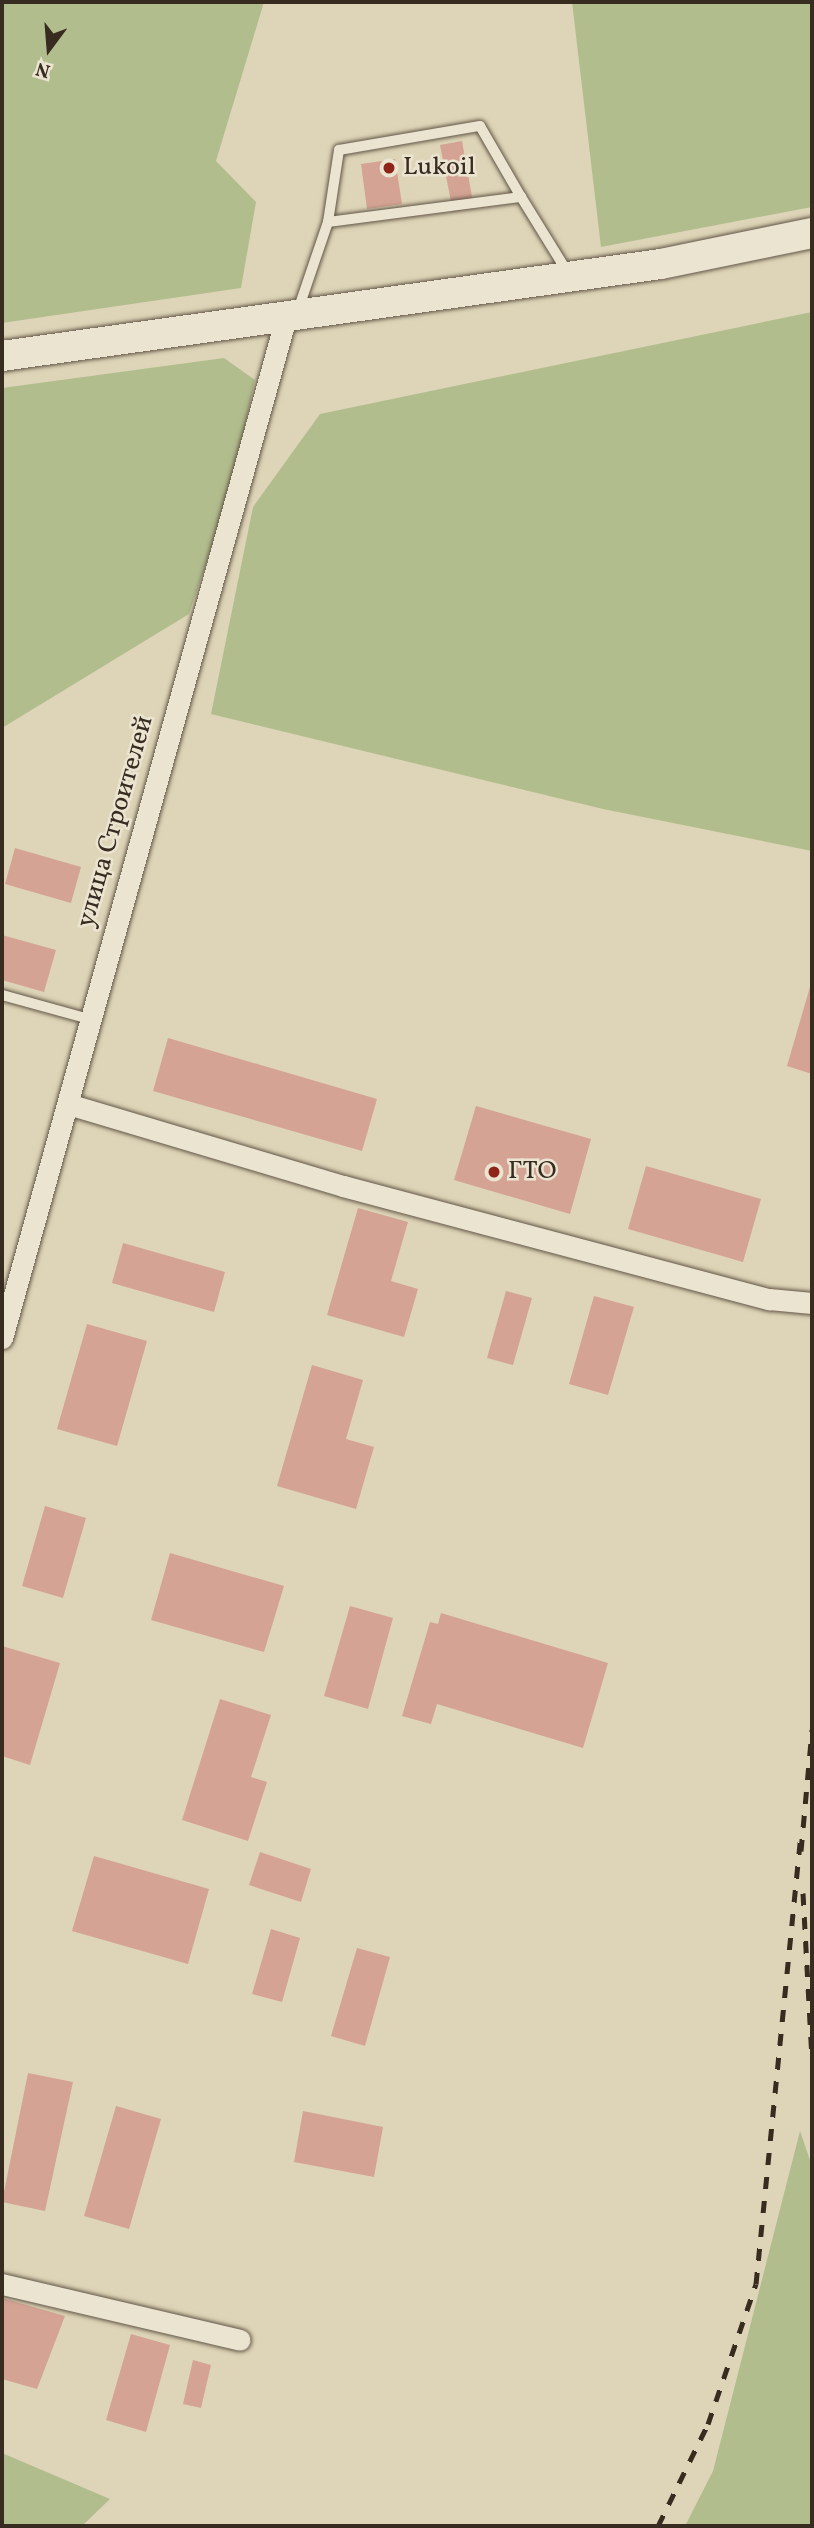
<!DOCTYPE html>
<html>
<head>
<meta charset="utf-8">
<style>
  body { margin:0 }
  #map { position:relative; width:814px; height:2528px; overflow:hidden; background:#ded5b8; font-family:Vollkorn,serif }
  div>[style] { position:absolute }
  .green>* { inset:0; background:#b2bd8e }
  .building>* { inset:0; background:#d4a394 }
  .roads { filter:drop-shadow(0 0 2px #625646) drop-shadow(0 0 2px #625646) }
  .lane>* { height:10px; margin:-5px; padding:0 5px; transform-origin:5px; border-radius:5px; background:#eae4d1 }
  .street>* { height:21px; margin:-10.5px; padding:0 10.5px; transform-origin:10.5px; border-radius:10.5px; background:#eae4d1 }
  .secondary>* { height:30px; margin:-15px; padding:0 15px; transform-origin:15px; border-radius:15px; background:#eae4d1 }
  .rail>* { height:5px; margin-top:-2.5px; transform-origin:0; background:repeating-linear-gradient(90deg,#382b20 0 12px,transparent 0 24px) }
  .dots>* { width:19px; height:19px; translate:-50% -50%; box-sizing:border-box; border:4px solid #eae4d1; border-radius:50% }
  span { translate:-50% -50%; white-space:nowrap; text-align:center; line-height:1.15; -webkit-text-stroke:5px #eae4d1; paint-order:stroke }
  .poi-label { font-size:26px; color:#382b20 }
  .left { translate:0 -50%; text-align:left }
  .street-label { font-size:26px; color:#382b20 }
  .frame { position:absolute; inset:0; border:4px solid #382b20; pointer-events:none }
  .north { position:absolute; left:14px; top:14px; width:70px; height:70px; -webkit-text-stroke:5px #eae4d1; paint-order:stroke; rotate:196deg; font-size:19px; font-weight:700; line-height:28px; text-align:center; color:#382b20 }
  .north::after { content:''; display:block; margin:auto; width:24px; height:32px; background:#382b20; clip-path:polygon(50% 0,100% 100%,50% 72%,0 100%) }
</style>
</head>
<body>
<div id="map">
  <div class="green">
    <div style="clip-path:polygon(2px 2px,264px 2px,216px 161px,256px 202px,241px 288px,2px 323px)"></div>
    <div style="clip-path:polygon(572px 2px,812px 2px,812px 207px,601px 247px)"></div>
    <div style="clip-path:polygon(812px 312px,812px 851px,603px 809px,211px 714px,253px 507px,320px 414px)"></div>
    <div style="clip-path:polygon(224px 358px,255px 380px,231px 490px,189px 614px,2px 728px,2px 388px)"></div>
    <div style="clip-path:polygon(800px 2131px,812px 2166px,812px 2526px,685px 2526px,713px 2471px)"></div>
    <div style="clip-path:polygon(2px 2453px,110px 2499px,82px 2526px,2px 2526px)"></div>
  </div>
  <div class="building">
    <div style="clip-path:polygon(462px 141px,474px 208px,453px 212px,440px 145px)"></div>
    <div style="clip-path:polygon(395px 159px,402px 204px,367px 209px,361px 164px)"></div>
    <div style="clip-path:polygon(15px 848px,81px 867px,71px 903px,5px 884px)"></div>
    <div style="clip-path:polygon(2px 935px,56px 950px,44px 992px,2px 980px)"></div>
    <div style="clip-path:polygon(812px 980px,812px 1074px,787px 1066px)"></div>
    <div style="clip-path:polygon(168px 1038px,377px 1099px,362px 1151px,153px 1091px)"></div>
    <div style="clip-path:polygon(476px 1106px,591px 1139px,570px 1214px,454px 1180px)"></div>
    <div style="clip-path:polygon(646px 1166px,761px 1199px,743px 1262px,628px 1229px)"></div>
    <div style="clip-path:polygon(358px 1208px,408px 1222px,391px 1281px,418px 1289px,404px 1337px,327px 1315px)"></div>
    <div style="clip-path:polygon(123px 1243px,225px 1272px,214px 1312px,112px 1283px)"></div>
    <div style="clip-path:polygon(506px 1291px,532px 1298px,513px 1365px,487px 1358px)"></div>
    <div style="clip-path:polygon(594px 1296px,634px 1307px,608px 1395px,569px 1384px)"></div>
    <div style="clip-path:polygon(87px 1324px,147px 1341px,117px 1446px,57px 1429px)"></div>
    <div style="clip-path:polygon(312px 1365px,363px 1380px,346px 1439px,374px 1447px,356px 1509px,277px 1486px)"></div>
    <div style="clip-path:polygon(45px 1506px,86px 1518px,63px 1598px,22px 1586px)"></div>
    <div style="clip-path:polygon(170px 1553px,284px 1586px,264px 1652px,151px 1620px)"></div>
    <div style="clip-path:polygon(350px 1606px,393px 1618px,368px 1709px,324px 1696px)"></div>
    <div style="clip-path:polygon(441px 1613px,608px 1663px,583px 1748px,437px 1704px,431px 1724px,402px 1716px,430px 1622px,438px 1624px)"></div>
    <div style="clip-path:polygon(2px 1646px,60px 1663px,30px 1765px,2px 1756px)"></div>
    <div style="clip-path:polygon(220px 1699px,271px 1715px,251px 1777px,267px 1782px,248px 1841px,182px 1820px)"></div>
    <div style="clip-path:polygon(260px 1852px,311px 1869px,301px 1902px,249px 1885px)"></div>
    <div style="clip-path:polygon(94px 1856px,209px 1889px,188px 1964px,72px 1931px)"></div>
    <div style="clip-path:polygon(271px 1929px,300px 1938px,282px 2002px,252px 1994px)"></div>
    <div style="clip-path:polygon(357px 1948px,390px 1957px,365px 2046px,331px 2036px)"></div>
    <div style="clip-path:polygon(28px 2073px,73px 2082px,45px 2211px,2px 2202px)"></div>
    <div style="clip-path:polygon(116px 2106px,161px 2119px,129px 2229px,84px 2216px)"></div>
    <div style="clip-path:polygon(303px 2111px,383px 2127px,374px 2177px,294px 2162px)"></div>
    <div style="clip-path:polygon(2px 2298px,65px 2316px,37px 2389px,2px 2379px)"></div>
    <div style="clip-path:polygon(131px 2334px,170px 2345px,146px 2432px,106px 2420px)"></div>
    <div style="clip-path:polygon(193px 2360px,211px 2365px,201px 2408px,183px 2404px)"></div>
  </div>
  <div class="roads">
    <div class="lane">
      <div style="left:328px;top:222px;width:73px;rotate:-81.3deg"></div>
      <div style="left:339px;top:150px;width:143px;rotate:-9.7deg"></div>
      <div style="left:480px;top:126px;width:82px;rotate:60deg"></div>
      <div style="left:297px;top:313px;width:96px;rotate:-71.2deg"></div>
      <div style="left:328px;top:222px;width:195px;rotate:-7.4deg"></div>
      <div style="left:521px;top:197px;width:89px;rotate:58.3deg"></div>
      <div style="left:2px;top:995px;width:90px;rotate:15.4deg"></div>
    </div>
    <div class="street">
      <div style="left:68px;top:1104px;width:287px;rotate:16.6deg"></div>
      <div style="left:343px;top:1186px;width:441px;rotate:14.9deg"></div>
      <div style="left:769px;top:1299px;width:43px;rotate:5.3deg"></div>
      <div style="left:2px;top:1338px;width:1056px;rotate:-74.45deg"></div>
      <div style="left:2px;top:2284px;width:244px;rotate:13.2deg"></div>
    </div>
    <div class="secondary">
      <div style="left:2px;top:356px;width:665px;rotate:-7.95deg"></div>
      <div style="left:661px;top:264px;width:154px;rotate:-11.6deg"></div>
    </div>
  </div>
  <div class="rail">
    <div style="left:801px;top:1851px;width:122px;rotate:-84.8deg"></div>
    <div style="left:803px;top:1893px;width:164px;rotate:86.9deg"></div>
    <div style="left:658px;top:2526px;width:114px;rotate:-63.9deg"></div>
    <div style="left:708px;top:2424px;width:148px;rotate:-71.1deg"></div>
    <div style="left:756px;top:2284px;width:445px;rotate:-84.3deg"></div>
  </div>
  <div class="dots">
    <div style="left:389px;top:168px;background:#8f2418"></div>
    <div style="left:494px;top:1172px;background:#8f2418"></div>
  </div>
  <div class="poi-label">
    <span class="left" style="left:403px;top:168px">Lukoil</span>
    <span class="left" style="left:508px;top:1172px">ГТО</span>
  </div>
  <div class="street-label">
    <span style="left:116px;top:822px;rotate:-74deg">улица Строителей</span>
  </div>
  <div class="frame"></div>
  <div class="north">N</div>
</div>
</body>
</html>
